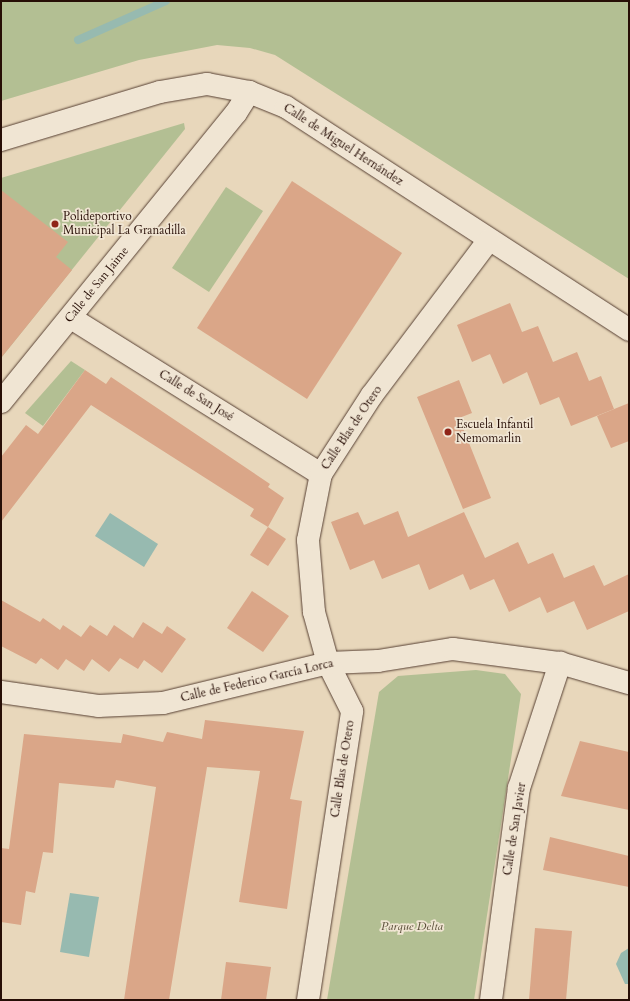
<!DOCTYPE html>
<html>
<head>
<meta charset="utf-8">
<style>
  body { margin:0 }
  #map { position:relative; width:630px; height:1001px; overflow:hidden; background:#e8d7bb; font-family:Cardo,serif }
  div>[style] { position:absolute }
  .green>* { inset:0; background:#b3bf93 }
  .water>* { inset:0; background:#97bab0 }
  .stream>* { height:8px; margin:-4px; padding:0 4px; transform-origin:4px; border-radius:4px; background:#97bab0 }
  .building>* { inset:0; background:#daa688 }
  .roads { filter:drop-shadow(0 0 1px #574033) drop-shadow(0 0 1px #574033) }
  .street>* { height:22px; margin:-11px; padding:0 11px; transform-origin:11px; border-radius:11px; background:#f0e5d3 }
  .dots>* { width:11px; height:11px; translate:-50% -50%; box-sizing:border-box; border:2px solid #f0e5d3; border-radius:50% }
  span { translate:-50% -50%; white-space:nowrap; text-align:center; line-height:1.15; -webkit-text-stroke:3.5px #f0e5d3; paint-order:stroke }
  .street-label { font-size:12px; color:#270e06 }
  .poi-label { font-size:12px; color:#270e06 }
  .left { translate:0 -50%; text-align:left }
  .park-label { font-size:12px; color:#584c37; font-style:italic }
  .frame { position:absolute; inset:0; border:2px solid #270e06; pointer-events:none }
</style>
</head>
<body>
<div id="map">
  <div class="green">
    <div style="clip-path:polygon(1px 1px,629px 1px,629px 279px,275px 55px,250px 48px,217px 45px,139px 60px,1px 101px)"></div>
    <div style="clip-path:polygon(184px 123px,185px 129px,1px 358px,1px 178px)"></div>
    <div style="clip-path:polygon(226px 187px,263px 211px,209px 292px,172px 268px)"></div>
    <div style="clip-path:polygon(71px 361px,85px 370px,43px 426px,25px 413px)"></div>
    <div style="clip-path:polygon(476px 670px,505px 674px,521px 694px,474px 1000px,327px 1000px,379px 692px,398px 676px)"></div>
  </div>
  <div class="water">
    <div style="clip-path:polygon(110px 513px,158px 544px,144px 567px,95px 536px)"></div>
    <div style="clip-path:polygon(70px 893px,99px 897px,89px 957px,60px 952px)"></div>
    <div style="clip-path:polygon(629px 948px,629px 984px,625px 984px,616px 964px,621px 953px)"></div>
  </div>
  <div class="stream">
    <div style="left:78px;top:40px;width:96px;rotate:-23.9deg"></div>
  </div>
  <div class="building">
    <div style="clip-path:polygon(292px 181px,402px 253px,307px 399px,197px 328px)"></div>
    <div style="clip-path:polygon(1px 190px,68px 242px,56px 257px,72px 270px,1px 358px)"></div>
    <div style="clip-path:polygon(510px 303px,522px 332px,538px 326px,553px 362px,577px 352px,589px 381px,601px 376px,614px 409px,571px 426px,559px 397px,540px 405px,527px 372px,503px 384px,490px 354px,472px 362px,457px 325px)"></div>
    <div style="clip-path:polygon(85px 370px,106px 384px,111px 377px,270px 484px,268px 487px,284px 498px,268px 527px,250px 516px,254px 509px,91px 405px,1px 522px,1px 457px,26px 425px,38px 434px)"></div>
    <div style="clip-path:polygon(459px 380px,472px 413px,459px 418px,491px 498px,463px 509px,417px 397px)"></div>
    <div style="clip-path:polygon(629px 403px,629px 441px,611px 448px,597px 416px)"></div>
    <div style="clip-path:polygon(398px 511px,408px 537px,464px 512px,485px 558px,518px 542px,528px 564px,553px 553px,564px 578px,594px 565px,604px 586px,629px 574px,629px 611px,587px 630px,574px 601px,547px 613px,540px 597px,509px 612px,494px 579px,470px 590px,463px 574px,429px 590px,419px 564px,382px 579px,374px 560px,350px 570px,331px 522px,358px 512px,364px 525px)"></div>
    <div style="clip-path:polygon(268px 527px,286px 539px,268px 566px,250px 555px)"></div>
    <div style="clip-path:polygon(252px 591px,289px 616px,263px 652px,227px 628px)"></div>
    <div style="clip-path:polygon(1px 600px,40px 622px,43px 618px,60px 630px,63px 625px,81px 637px,90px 625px,107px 636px,114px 625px,133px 638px,143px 622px,162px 634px,167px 626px,186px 639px,162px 673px,144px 660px,138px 669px,120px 658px,109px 672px,92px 659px,84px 671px,66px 659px,58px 670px,41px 658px,36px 664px,1px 646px)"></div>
    <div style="clip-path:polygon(205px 720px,304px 731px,290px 799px,302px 801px,287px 909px,239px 902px,260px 771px,207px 767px,169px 1000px,124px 1000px,156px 787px,116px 780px,114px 788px,59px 783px,53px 853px,43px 852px,35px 893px,26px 891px,21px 925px,1px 922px,1px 848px,9px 849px,24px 734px,121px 743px,123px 734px,163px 742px,167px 732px,202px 739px)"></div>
    <div style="clip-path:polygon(580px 741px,629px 752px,629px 810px,561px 796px)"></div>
    <div style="clip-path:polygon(550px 837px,629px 856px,629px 887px,543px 870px)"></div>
    <div style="clip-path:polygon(535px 928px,572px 931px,566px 1000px,529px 1000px)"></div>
    <div style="clip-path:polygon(226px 962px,271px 967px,266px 1000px,221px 1000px)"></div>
  </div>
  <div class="roads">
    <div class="street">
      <div style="left:1px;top:140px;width:166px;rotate:-16.8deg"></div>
      <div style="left:160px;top:92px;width:48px;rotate:-9.7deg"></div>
      <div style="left:207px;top:84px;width:43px;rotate:10.8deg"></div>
      <div style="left:249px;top:92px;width:40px;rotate:22deg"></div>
      <div style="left:286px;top:107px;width:409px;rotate:33deg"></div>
      <div style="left:71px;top:318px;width:295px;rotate:32deg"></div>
      <div style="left:1px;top:402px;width:372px;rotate:-50.9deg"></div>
      <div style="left:236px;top:113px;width:25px;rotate:-58deg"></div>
      <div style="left:1px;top:692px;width:98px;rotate:8.2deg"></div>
      <div style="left:98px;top:706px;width:65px;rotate:-2.6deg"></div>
      <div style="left:163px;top:703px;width:170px;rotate:-13.6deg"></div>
      <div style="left:328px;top:663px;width:50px;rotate:-2.3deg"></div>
      <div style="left:378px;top:661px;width:76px;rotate:-9.1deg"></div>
      <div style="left:453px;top:649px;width:108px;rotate:7.5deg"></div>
      <div style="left:560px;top:663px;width:72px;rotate:16.2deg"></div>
      <div style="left:308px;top:1000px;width:292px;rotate:-81.3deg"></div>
      <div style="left:352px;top:711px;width:54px;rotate:-116.6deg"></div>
      <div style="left:328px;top:663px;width:53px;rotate:-105.4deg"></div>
      <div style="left:314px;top:612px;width:72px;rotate:-94.8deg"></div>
      <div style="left:308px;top:540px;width:67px;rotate:-78.9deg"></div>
      <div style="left:321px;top:474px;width:94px;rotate:-57.2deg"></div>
      <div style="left:372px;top:395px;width:194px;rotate:-53deg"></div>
      <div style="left:491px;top:1000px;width:214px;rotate:-82.5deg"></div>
      <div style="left:519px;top:788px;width:132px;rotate:-71.8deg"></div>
    </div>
  </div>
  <div class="dots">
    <div style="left:55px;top:224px;background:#8f2418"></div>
    <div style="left:448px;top:432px;background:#8f2418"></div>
  </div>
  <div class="street-label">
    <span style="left:343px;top:145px;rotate:33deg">Calle de Miguel Hernández</span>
    <span style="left:97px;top:285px;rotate:-51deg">Calle de San Jaime</span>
    <span style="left:196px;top:396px;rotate:32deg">Calle de San José</span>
    <span style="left:352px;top:428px;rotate:-56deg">Calle Blas de Otero</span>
    <span style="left:257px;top:681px;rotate:-13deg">Calle de Federico García Lorca</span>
    <span style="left:343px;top:769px;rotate:-81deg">Calle Blas de Otero</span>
    <span style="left:515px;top:829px;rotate:-81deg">Calle de San Javier</span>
  </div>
  <div class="poi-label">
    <span class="left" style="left:63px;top:224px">Polideportivo<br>Municipal La Granadilla</span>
    <span class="left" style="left:456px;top:432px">Escuela Infantil<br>Nemomarlin</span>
  </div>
  <div class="park-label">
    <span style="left:412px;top:927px">Parque Delta</span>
  </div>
  <div class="frame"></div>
</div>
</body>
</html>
